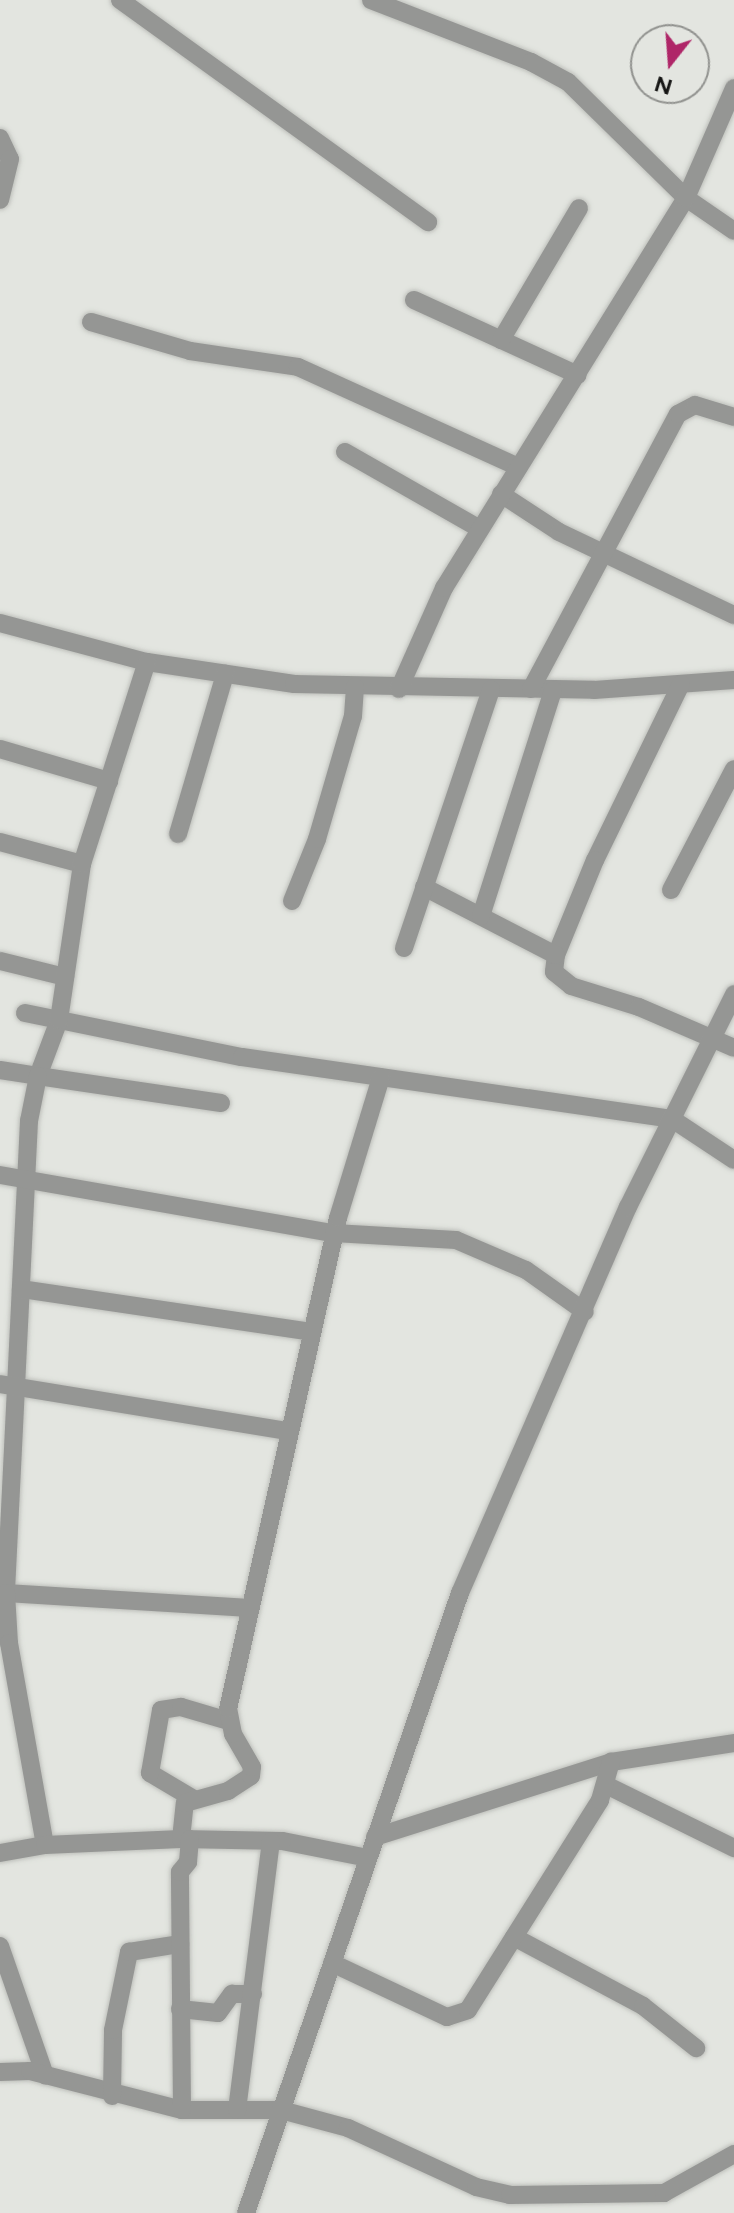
<!DOCTYPE html>
<html>
<head>
<meta charset="utf-8">
<style>
  body { margin:0 }
  #map { position:relative; width:734px; height:2213px; overflow:hidden; background:#e3e5e0; font-family:Figtree,sans-serif }
  div>[style] { position:absolute }
  .roads { filter:drop-shadow(0 0 2px #bec0bb) drop-shadow(0 0 2px #bec0bb) }
  .minor>* { height:18px; margin:-9px; padding:0 9px; transform-origin:9px; border-radius:9px; background:#959694 }
  span { translate:-50% -50%; white-space:nowrap; text-align:center; line-height:1.15; -webkit-text-stroke:7px #e3e5e0; paint-order:stroke }
  .north { position:absolute; left:630px; top:24px; width:80px; height:80px; box-sizing:border-box; background:#e3e5e0; border:2px solid #91928f; border-radius:50%; rotate:197deg; font-size:22px; font-weight:700; line-height:32px; text-align:center; color:#161615 }
  .north::after { content:''; display:block; margin:auto; width:28px; height:36px; background:#af2668; clip-path:polygon(50% 0,100% 100%,50% 72%,0 100%) }
</style>
</head>
<body>
<div id="map">
  <div class="roads">
    <div class="minor">
      <div style="left:120px;top:0;width:380px;rotate:35.8deg"></div>
      <div style="left:371px;top:0;width:172px;rotate:21.2deg"></div>
      <div style="left:531px;top:62px;width:42px;rotate:28.4deg"></div>
      <div style="left:568px;top:82px;width:165px;rotate:44.5deg"></div>
      <div style="left:686px;top:198px;width:58px;rotate:34.5deg"></div>
      <div style="left:0;top:138px;width:23px;rotate:65deg"></div>
      <div style="left:10px;top:159px;width:42px;rotate:103.7deg"></div>
      <div style="left:414px;top:300px;width:180px;rotate:24.6deg"></div>
      <div style="left:91px;top:322px;width:103px;rotate:16.3deg"></div>
      <div style="left:190px;top:351px;width:109px;rotate:8.4deg"></div>
      <div style="left:298px;top:367px;width:242px;rotate:24.4deg"></div>
      <div style="left:501px;top:340px;width:153px;rotate:-59.4deg"></div>
      <div style="left:345px;top:452px;width:155px;rotate:29.7deg"></div>
      <div style="left:501px;top:494px;width:69px;rotate:33.2deg"></div>
      <div style="left:559px;top:532px;width:194px;rotate:25.4deg"></div>
      <div style="left:0;top:623px;width:152px;rotate:14.9deg"></div>
      <div style="left:147px;top:662px;width:149px;rotate:8.5deg"></div>
      <div style="left:294px;top:684px;width:300px;rotate:1.1deg"></div>
      <div style="left:594px;top:690px;width:140px;rotate:-4.1deg"></div>
      <div style="left:681px;top:684px;width:196px;rotate:116deg"></div>
      <div style="left:595px;top:860px;width:103px;rotate:112.3deg"></div>
      <div style="left:556px;top:955px;width:17px;rotate:97deg"></div>
      <div style="left:554px;top:972px;width:22px;rotate:39deg"></div>
      <div style="left:571px;top:986px;width:71px;rotate:17.2deg"></div>
      <div style="left:639px;top:1007px;width:103px;rotate:23.3deg"></div>
      <div style="left:399px;top:689px;width:111px;rotate:-66deg"></div>
      <div style="left:444px;top:588px;width:459px;rotate:-58.2deg"></div>
      <div style="left:686px;top:198px;width:120px;rotate:-66.4deg"></div>
      <div style="left:531px;top:689px;width:312px;rotate:-61.9deg"></div>
      <div style="left:678px;top:414px;width:19px;rotate:-28deg"></div>
      <div style="left:695px;top:405px;width:41px;rotate:17.1deg"></div>
      <div style="left:0;top:749px;width:114px;rotate:16.4deg"></div>
      <div style="left:178px;top:834px;width:167px;rotate:-73.6deg"></div>
      <div style="left:0;top:842px;width:85px;rotate:15deg"></div>
      <div style="left:424px;top:887px;width:148px;rotate:27.3deg"></div>
      <div style="left:671px;top:890px;width:136px;rotate:-62.5deg"></div>
      <div style="left:292px;top:901px;width:67px;rotate:-68deg"></div>
      <div style="left:317px;top:839px;width:128px;rotate:-73.7deg"></div>
      <div style="left:353px;top:716px;width:29px;rotate:-86deg"></div>
      <div style="left:481px;top:916px;width:237px;rotate:-72.3deg"></div>
      <div style="left:404px;top:948px;width:273px;rotate:-71.4deg"></div>
      <div style="left:0;top:961px;width:67px;rotate:13.8deg"></div>
      <div style="left:25px;top:1013px;width:221px;rotate:11.5deg"></div>
      <div style="left:242px;top:1057px;width:434px;rotate:8.2deg"></div>
      <div style="left:672px;top:1119px;width:74px;rotate:33.5deg"></div>
      <div style="left:0;top:1070px;width:38px;rotate:9deg"></div>
      <div style="left:38px;top:1076px;width:60px;rotate:-69.4deg"></div>
      <div style="left:59px;top:1020px;width:158px;rotate:-81.6deg"></div>
      <div style="left:82px;top:864px;width:212px;rotate:-72.2deg"></div>
      <div style="left:221px;top:1103px;width:185px;rotate:-171.6deg"></div>
      <div style="left:38px;top:1076px;width:46px;rotate:101.3deg"></div>
      <div style="left:29px;top:1121px;width:473px;rotate:92.8deg"></div>
      <div style="left:6px;top:1593px;width:244px;rotate:3.5deg"></div>
      <div style="left:0;top:1175px;width:339px;rotate:9.9deg"></div>
      <div style="left:334px;top:1233px;width:122px;rotate:3.3deg"></div>
      <div style="left:456px;top:1240px;width:76px;rotate:23.2deg"></div>
      <div style="left:526px;top:1270px;width:72px;rotate:35.4deg"></div>
      <div style="left:21px;top:1289px;width:293px;rotate:8.4deg"></div>
      <div style="left:0;top:1384px;width:292px;rotate:9.3deg"></div>
      <div style="left:6px;top:1593px;width:50px;rotate:86.6deg"></div>
      <div style="left:9px;top:1643px;width:205px;rotate:79.9deg"></div>
      <div style="left:606px;top:1785px;width:143px;rotate:26.2deg"></div>
      <div style="left:192px;top:1798px;width:49px;rotate:-149.2deg"></div>
      <div style="left:150px;top:1773px;width:64px;rotate:-80.1deg"></div>
      <div style="left:161px;top:1710px;width:20px;rotate:-9deg"></div>
      <div style="left:181px;top:1707px;width:50px;rotate:16.3deg"></div>
      <div style="left:375px;top:1837px;width:248px;rotate:-17.6deg"></div>
      <div style="left:611px;top:1762px;width:124px;rotate:-8.8deg"></div>
      <div style="left:0;top:1853px;width:46px;rotate:-10.1deg"></div>
      <div style="left:45px;top:1845px;width:136px;rotate:-2.5deg"></div>
      <div style="left:368px;top:1858px;width:88px;rotate:-168.8deg"></div>
      <div style="left:282px;top:1841px;width:101px;rotate:-178.9deg"></div>
      <div style="left:181px;top:1839px;width:36px;rotate:-84deg"></div>
      <div style="left:185px;top:1803px;width:45px;rotate:-15.6deg"></div>
      <div style="left:228px;top:1791px;width:27px;rotate:-33deg"></div>
      <div style="left:251px;top:1776px;width:9px;rotate:-84deg"></div>
      <div style="left:252px;top:1767px;width:38px;rotate:-120deg"></div>
      <div style="left:233px;top:1734px;width:25px;rotate:-101deg"></div>
      <div style="left:228px;top:1709px;width:503px;rotate:-77.37deg"></div>
      <div style="left:338px;top:1218px;width:147px;rotate:-73deg"></div>
      <div style="left:514px;top:1937px;width:146px;rotate:28.1deg"></div>
      <div style="left:643px;top:2006px;width:68px;rotate:38.4deg"></div>
      <div style="left:0;top:1946px;width:137px;rotate:70.8deg"></div>
      <div style="left:332px;top:1963px;width:127px;rotate:25.2deg"></div>
      <div style="left:447px;top:2017px;width:22px;rotate:-18deg"></div>
      <div style="left:468px;top:2010px;width:248px;rotate:-57.8deg"></div>
      <div style="left:600px;top:1800px;width:40px;rotate:-74deg"></div>
      <div style="left:180px;top:2009px;width:38px;rotate:6deg"></div>
      <div style="left:218px;top:2013px;width:24px;rotate:-54deg"></div>
      <div style="left:232px;top:1994px;width:21px"></div>
      <div style="left:0;top:2072px;width:30px;rotate:-2deg"></div>
      <div style="left:30px;top:2071px;width:157px;rotate:14.4deg"></div>
      <div style="left:182px;top:2110px;width:99px"></div>
      <div style="left:281px;top:2110px;width:69px;rotate:15deg"></div>
      <div style="left:348px;top:2128px;width:141px;rotate:24.7deg"></div>
      <div style="left:476px;top:2187px;width:35px;rotate:13deg"></div>
      <div style="left:510px;top:2195px;width:154px;rotate:-0.7deg"></div>
      <div style="left:664px;top:2193px;width:80px;rotate:-29.1deg"></div>
      <div style="left:112px;top:2096px;width:66px;rotate:-89.1deg"></div>
      <div style="left:113px;top:2030px;width:80px;rotate:-78.4deg"></div>
      <div style="left:129px;top:1952px;width:52px;rotate:-8.9deg"></div>
      <div style="left:182px;top:2110px;width:238px;rotate:-90.5deg"></div>
      <div style="left:180px;top:1872px;width:13px;rotate:-51deg"></div>
      <div style="left:188px;top:1862px;width:23px;rotate:-85deg"></div>
      <div style="left:237px;top:2110px;width:271px;rotate:-82.8deg"></div>
      <div style="left:246px;top:2213px;width:656px;rotate:-70.96deg"></div>
      <div style="left:460px;top:1593px;width:421px;rotate:-66.5deg"></div>
      <div style="left:628px;top:1207px;width:238px;rotate:-63.5deg"></div>
    </div>
  </div>
  <div class="north">N</div>
</div>
</body>
</html>
